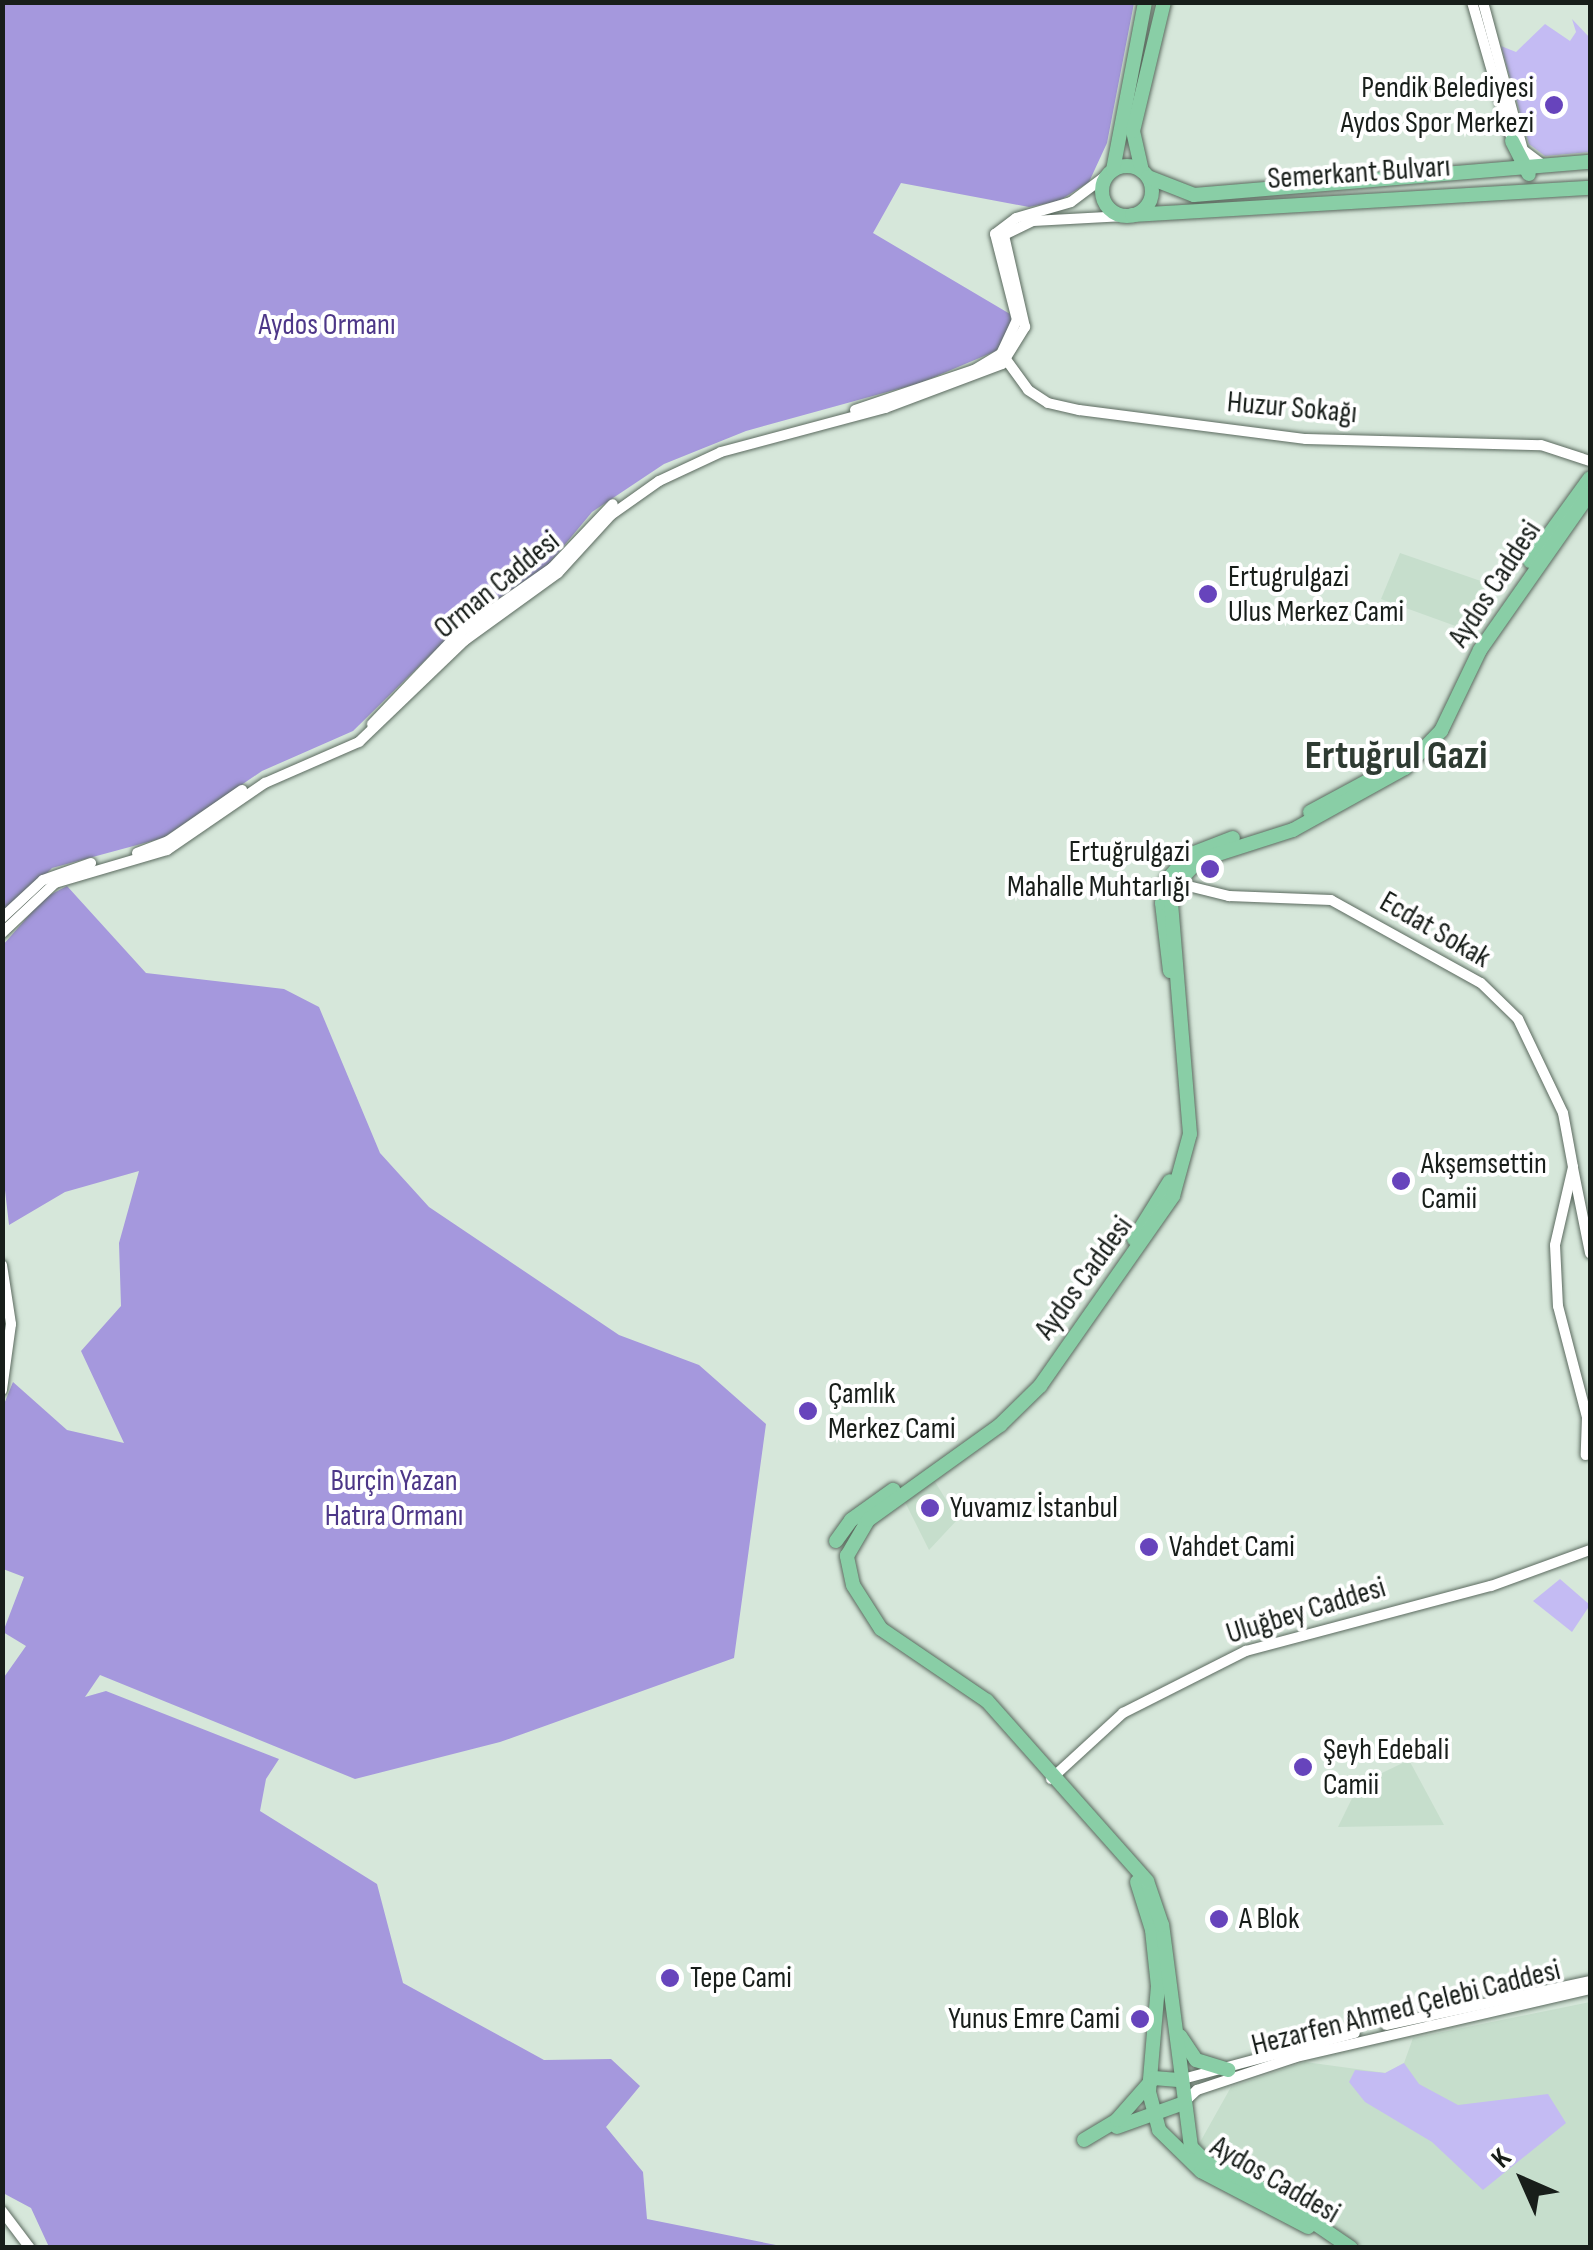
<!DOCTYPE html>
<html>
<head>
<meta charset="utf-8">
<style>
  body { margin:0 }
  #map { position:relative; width:1593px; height:2250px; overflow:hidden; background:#d6e7da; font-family:"Sofia Sans Condensed",sans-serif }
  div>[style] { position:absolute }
  .built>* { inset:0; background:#c6decc }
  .green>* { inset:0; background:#c4bbf3 }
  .forest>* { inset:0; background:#a598dd }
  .roads { filter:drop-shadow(0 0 2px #5b6a5f) drop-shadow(0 0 2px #5b6a5f) }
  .minor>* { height:10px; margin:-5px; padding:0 5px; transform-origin:5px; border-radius:5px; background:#fff }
  .major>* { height:14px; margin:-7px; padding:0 7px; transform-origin:7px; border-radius:7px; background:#89cea6 }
  .major>.ring { margin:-7px; padding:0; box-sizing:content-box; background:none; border:14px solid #89cea6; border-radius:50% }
  .dots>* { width:28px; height:28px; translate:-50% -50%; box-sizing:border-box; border:5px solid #fff; border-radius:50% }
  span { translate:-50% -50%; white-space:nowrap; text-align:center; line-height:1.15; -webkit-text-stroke:8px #fff; paint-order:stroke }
  .poi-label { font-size:30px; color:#181e1a }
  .right { translate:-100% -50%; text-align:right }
  .left { translate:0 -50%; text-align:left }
  .street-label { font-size:30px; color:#181e1a }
  .park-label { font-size:30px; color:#4d3788 }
  .district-label { font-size:40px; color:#2e3b32; font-weight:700 }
  .frame { position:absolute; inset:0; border:5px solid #181e1a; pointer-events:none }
  .north { position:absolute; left:1473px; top:2130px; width:100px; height:100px; -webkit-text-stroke:8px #fff; paint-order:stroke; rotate:315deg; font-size:28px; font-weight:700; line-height:40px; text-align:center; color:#181e1a }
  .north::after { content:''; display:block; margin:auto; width:35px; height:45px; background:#181e1a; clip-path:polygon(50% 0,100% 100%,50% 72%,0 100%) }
</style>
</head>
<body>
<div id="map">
  <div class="built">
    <div style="clip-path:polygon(1400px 553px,1498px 587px,1472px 632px,1381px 599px)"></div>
    <div style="clip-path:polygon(932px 1477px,958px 1519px,929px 1550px,903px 1498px)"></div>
    <div style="clip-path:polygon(1409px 1760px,1444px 1825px,1338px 1827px,1359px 1784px)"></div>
    <div style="clip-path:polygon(1590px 2002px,1590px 2247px,1363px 2247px,1310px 2210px,1216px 2160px,1199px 2144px,1231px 2087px,1305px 2062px,1386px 2073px,1404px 2063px,1413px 2038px)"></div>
  </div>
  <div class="green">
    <div style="clip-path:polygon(1572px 19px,1590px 38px,1590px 152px,1545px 156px,1529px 144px,1501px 46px,1516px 52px,1545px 24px,1570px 41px,1576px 32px)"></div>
    <div style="clip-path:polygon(1560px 1579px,1590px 1605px,1572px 1632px,1533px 1601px)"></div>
    <div style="clip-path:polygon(1404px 2063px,1419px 2084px,1458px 2105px,1548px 2094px,1566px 2123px,1483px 2190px,1432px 2142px,1365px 2102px,1349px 2082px,1355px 2070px,1385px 2073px)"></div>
  </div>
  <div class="forest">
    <div style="clip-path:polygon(3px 3px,1134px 3px,1107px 143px,1089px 182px,1059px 201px,1029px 207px,901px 183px,873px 233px,1010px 314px,1012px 326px,996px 351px,920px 383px,746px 431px,664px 464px,592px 512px,548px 565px,463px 623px,353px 731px,262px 771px,163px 838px,52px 868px,3px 917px)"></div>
    <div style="clip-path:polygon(67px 886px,146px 973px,284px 989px,319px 1007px,380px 1153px,429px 1207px,619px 1335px,699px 1365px,766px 1424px,734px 1658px,500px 1742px,355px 1779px,100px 1675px,85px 1697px,106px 1691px,279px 1759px,266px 1779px,260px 1811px,377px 1884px,403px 1983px,544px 2060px,611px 2059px,640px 2086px,606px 2127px,643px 2172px,647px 2219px,786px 2247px,49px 2247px,31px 2208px,3px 2193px,2px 1680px,26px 1646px,3px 1632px,24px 1577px,3px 1569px,2px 1409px,13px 1382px,67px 1430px,124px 1443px,81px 1351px,121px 1306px,119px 1243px,139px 1171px,65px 1192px,9px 1225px,3px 1173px,3px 945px,44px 898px)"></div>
  </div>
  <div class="roads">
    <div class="minor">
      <div style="left:1472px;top:2px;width:145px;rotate:73.9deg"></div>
      <div style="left:1483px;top:2px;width:153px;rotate:74.9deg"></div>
      <div style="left:1523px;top:150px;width:25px;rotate:37deg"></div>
      <div style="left:1005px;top:358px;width:39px;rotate:54deg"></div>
      <div style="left:1028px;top:390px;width:24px;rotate:33deg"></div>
      <div style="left:1048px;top:403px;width:32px;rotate:13deg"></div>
      <div style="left:1079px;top:410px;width:229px;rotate:7.3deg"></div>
      <div style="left:1306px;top:439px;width:235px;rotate:1.5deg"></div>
      <div style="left:1541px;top:445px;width:52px;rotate:18.1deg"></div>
      <div style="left:855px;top:410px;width:126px;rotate:-18.6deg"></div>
      <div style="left:974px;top:370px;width:31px;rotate:-31deg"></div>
      <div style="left:1001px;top:354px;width:38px;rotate:-65deg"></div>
      <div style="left:1017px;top:320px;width:89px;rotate:-104.3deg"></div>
      <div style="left:995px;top:234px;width:26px;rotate:-37deg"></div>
      <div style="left:1016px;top:218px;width:57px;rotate:-16.2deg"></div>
      <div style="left:1071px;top:202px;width:45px;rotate:-36.9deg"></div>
      <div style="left:372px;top:724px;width:124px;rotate:-46.3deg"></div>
      <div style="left:458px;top:634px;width:115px;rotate:-35.1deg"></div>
      <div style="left:552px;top:568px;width:88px;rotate:-46.4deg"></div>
      <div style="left:137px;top:853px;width:33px;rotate:-21deg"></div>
      <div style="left:168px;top:841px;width:90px;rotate:-34.6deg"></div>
      <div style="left:1176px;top:883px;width:55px;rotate:13.8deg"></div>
      <div style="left:1229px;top:896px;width:102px;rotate:2.2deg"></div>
      <div style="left:1331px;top:900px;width:171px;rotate:29deg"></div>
      <div style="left:1481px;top:983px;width:52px;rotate:44.2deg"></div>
      <div style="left:1518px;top:1019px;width:104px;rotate:64.4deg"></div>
      <div style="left:1563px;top:1113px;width:55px;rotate:79.5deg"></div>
      <div style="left:1573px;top:1167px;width:80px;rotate:103deg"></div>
      <div style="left:1555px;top:1245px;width:61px;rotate:87.2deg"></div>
      <div style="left:1558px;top:1306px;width:115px;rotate:75.4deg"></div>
      <div style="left:1587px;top:1417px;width:38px;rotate:92deg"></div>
      <div style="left:2px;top:918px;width:56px;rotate:-42.8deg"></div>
      <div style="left:43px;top:880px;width:51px;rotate:-19.5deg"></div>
      <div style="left:2px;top:933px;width:73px;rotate:-43.3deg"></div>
      <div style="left:55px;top:883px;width:117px;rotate:-16.4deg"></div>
      <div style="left:167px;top:850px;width:119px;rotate:-34.4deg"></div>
      <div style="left:265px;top:783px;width:103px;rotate:-23.6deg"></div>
      <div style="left:359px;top:742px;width:146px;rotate:-43.9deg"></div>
      <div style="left:464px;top:641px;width:116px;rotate:-35.9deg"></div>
      <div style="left:558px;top:573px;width:79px;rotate:-47.6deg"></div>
      <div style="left:611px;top:515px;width:59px;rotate:-35.3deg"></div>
      <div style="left:659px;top:481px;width:68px;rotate:-25.1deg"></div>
      <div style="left:721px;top:452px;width:170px;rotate:-15deg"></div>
      <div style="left:885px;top:408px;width:125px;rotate:-20.6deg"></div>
      <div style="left:1002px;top:364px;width:44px;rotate:-58.1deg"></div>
      <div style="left:1025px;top:327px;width:94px;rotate:-102.9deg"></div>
      <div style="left:1004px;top:235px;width:32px;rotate:-26deg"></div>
      <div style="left:1033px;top:221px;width:92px;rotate:-3.1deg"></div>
      <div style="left:1573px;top:1168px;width:87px;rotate:78.7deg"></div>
      <div style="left:2px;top:1265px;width:60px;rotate:81.3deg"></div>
      <div style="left:11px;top:1324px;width:67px;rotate:97.8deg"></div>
      <div style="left:1051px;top:1779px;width:98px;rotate:-42.5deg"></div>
      <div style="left:1123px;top:1713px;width:138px;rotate:-26.8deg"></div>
      <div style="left:1246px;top:1651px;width:253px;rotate:-14.9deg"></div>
      <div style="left:1491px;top:1586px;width:105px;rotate:-20deg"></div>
      <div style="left:1386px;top:2025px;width:209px;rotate:-12.2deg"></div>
      <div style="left:1179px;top:2080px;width:182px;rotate:-15deg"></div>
      <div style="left:1182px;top:2104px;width:21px;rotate:-43deg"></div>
      <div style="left:1197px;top:2090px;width:104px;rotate:-18.4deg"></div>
      <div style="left:1296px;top:2057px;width:302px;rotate:-13deg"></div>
      <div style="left:2px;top:2211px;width:46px;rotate:52.9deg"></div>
    </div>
    <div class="major">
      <div style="left:1512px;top:141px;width:37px;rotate:63deg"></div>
      <div class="ring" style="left:1102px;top:166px;width:36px;height:36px"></div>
      <div style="left:1113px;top:170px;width:171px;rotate:-79.2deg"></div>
      <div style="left:1142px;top:171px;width:41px;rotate:-102.7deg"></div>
      <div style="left:1133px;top:131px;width:133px;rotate:-76.5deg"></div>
      <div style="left:1148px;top:177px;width:49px;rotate:21.4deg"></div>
      <div style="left:1194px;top:195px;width:397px;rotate:-4.8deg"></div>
      <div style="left:1132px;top:215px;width:459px;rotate:-3.4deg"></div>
      <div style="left:1530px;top:561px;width:102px;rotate:-54.1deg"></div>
      <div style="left:1310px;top:812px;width:103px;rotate:-28.3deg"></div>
      <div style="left:1170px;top:971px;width:68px;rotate:-96.7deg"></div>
      <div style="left:1162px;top:903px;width:24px;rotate:-78deg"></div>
      <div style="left:1167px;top:880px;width:33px;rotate:-49deg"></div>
      <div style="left:1189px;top:855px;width:47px;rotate:-21.1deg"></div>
      <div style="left:1134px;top:1239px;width:68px;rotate:-58.2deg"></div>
      <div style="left:836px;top:1541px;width:26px;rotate:-54deg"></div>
      <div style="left:851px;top:1520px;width:52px;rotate:-35.5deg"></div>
      <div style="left:1137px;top:1882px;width:50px;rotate:72.6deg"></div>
      <div style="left:1152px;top:1930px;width:56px;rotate:83.9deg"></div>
      <div style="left:1158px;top:1986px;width:106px;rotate:94.9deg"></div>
      <div style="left:1149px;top:2092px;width:39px;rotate:75deg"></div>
      <div style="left:1159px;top:2130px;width:59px;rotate:44.3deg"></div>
      <div style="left:1201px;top:2171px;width:121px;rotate:27.6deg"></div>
      <div style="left:1180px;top:2036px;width:29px;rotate:56deg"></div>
      <div style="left:1196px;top:2060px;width:34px;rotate:17deg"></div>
      <div style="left:1117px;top:2127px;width:68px;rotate:-19.8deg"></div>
      <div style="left:1084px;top:2140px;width:39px;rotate:-31deg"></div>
      <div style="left:1117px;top:2120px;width:56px;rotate:-48.6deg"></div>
      <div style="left:1154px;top:2078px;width:24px;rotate:5deg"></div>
      <div style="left:1351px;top:2248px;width:99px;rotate:-145.7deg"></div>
      <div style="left:1269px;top:2192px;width:68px;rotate:-154.9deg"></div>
      <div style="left:1207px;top:2163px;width:23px;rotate:-135deg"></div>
      <div style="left:1191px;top:2147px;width:224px;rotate:-97.4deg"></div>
      <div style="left:1162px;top:1925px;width:46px;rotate:-108.8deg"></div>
      <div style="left:1147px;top:1881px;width:241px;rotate:-131.6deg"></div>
      <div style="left:987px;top:1701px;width:128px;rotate:-145.8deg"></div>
      <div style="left:881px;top:1629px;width:52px;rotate:-122.5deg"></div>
      <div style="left:853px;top:1585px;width:30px;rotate:-102deg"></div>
      <div style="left:847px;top:1556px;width:42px;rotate:-59.7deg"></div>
      <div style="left:868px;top:1520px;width:163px;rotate:-35.7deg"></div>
      <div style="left:1000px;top:1425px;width:56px;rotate:-44.3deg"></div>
      <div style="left:1040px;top:1386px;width:232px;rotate:-55deg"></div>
      <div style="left:1173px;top:1196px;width:64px;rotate:-74.7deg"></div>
      <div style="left:1190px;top:1134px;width:231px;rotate:-94.7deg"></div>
      <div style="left:1171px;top:904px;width:28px;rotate:-67deg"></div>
      <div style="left:1182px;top:878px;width:25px;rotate:-47deg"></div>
      <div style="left:1199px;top:860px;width:99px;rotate:-17.7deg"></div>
      <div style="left:1293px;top:830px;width:128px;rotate:-29deg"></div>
      <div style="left:1405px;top:768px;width:52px;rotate:-45.8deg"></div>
      <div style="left:1441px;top:731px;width:90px;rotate:-64.3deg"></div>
      <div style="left:1480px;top:650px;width:192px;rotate:-55deg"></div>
    </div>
  </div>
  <div class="dots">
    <div style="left:1554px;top:105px;background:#6744bc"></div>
    <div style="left:1208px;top:594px;background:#6744bc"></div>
    <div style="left:1210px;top:869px;background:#6744bc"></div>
    <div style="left:1401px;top:1181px;background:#6744bc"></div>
    <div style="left:808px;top:1411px;background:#6744bc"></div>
    <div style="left:930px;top:1508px;background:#6744bc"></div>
    <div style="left:1149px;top:1547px;background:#6744bc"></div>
    <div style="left:1303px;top:1767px;background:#6744bc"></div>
    <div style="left:1219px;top:1919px;background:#6744bc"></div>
    <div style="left:670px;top:1978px;background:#6744bc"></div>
    <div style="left:1140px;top:2019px;background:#6744bc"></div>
  </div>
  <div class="poi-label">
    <span class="right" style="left:1534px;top:105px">Pendik Belediyesi<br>Aydos Spor Merkezi</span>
    <span class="left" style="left:1228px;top:594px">Ertugrulgazi<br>Ulus Merkez Cami</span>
    <span class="right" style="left:1190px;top:869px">Ertuğrulgazi<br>Mahalle Muhtarlığı</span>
    <span class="left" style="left:1421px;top:1181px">Akşemsettin<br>Camii</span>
    <span class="left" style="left:828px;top:1411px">Çamlık<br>Merkez Cami</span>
    <span class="left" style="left:950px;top:1508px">Yuvamız İstanbul</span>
    <span class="left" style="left:1169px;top:1547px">Vahdet Cami</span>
    <span class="left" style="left:1323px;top:1767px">Şeyh Edebali<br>Camii</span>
    <span class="left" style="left:1239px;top:1919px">A Blok</span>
    <span class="left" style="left:690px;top:1978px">Tepe Cami</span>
    <span class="right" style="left:1120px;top:2019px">Yunus Emre Cami</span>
  </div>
  <div class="street-label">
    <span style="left:1359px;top:173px;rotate:-4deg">Semerkant Bulvarı</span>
    <span style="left:1292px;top:408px;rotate:5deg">Huzur Sokağı</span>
    <span style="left:1495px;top:584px;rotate:-57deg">Aydos Caddesi</span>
    <span style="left:497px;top:585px;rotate:-39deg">Orman Caddesi</span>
    <span style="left:1435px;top:930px;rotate:30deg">Ecdat Sokak</span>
    <span style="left:1084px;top:1278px;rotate:-54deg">Aydos Caddesi</span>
    <span style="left:1306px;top:1611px;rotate:-17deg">Uluğbey Caddesi</span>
    <span style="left:1406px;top:2008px;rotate:-14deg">Hezarfen Ahmed Çelebi Caddesi</span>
    <span style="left:1275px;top:2180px;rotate:30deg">Aydos Caddesi</span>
  </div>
  <div class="park-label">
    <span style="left:327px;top:325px">Aydos Ormanı</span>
    <span style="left:394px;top:1498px">Burçin Yazan<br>Hatıra Ormanı</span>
  </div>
  <div class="district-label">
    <span style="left:1396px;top:756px">Ertuğrul Gazi</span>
  </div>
  <div class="frame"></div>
  <div class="north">K</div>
</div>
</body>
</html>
